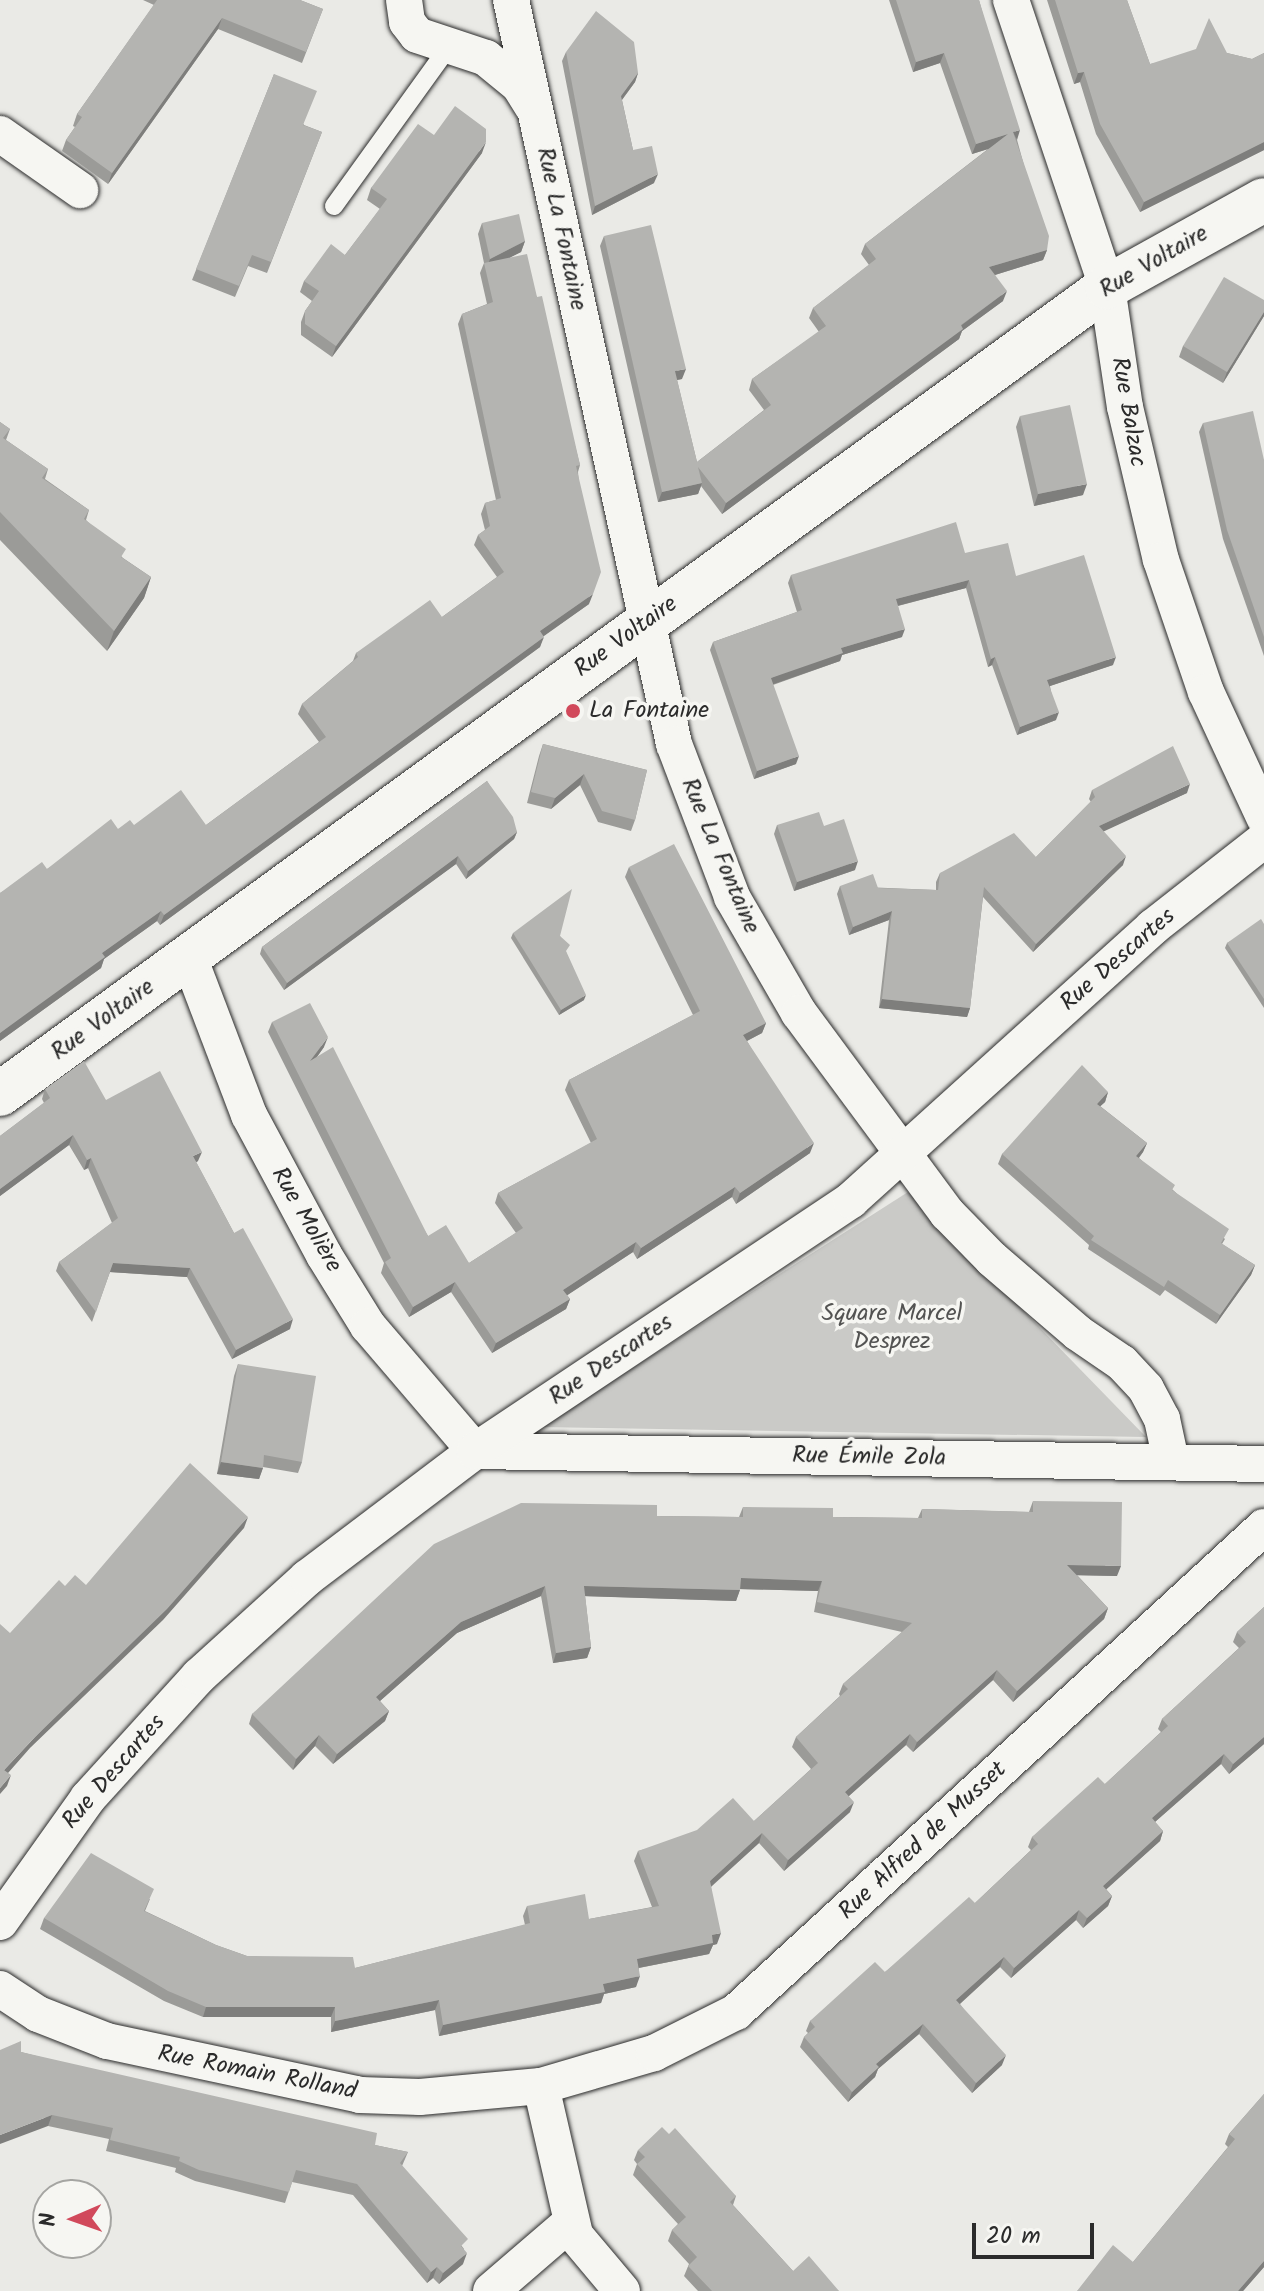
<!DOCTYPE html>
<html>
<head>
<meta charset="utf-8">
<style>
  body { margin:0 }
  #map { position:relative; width:1264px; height:2291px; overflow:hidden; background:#eaeae6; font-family:Kalam,sans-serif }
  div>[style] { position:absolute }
  .green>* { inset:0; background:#cacac7 }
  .roads { filter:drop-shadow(0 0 2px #2b2b2b) drop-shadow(0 0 2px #2b2b2b) }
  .lane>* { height:18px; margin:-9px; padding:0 9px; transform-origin:9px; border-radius:9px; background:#f6f6f2 }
  .street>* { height:36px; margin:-18px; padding:0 18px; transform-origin:18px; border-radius:18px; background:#f6f6f2 }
  .secondary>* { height:44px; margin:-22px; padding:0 22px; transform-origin:22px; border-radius:22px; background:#f6f6f2 }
  .wall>* { inset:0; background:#9b9b98 }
  .shaded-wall>* { inset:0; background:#7e7e7c }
  .building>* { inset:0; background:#b4b4b1 }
  .dots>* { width:22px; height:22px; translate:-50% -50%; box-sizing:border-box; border:4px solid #f6f6f2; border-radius:50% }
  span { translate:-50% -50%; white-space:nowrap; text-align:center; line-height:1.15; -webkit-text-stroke:7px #f6f6f2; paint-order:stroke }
  .street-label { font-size:24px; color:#2b2b2b }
  .poi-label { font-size:24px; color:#2b2b2b }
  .left { translate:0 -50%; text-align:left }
  .park-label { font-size:24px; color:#535352 }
  .north { position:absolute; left:32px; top:2179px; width:80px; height:80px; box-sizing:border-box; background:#f6f6f2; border:2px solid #a5a5a2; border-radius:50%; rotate:268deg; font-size:22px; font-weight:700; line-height:32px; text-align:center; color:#2b2b2b }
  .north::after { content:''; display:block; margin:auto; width:28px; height:36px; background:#d1495b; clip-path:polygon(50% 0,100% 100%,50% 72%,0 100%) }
  .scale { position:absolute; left:972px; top:2223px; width:122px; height:36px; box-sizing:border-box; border:4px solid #2b2b2b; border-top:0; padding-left:10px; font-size:24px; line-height:28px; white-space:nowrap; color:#2b2b2b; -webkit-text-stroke:6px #f6f6f2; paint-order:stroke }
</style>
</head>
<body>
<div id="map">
  <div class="green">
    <div style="clip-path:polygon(908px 1192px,1146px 1437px,540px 1427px)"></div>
  </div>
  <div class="roads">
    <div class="lane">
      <div style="left:334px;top:206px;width:195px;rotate:-54.2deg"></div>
    </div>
    <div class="street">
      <div style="left:404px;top:0;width:22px;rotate:82deg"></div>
      <div style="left:407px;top:22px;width:16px;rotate:52deg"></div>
      <div style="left:417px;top:35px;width:73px;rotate:18.4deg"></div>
      <div style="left:486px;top:58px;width:43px;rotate:39.3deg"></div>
      <div style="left:519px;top:85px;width:25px;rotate:58deg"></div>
      <div style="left:511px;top:0;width:762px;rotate:77.64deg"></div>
      <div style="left:674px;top:744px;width:164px;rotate:69.2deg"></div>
      <div style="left:732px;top:897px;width:134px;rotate:60deg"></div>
      <div style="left:799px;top:1013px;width:249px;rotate:53.5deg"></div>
      <div style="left:947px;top:1213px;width:64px;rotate:45.6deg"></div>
      <div style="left:992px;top:1259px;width:113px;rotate:40.7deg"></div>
      <div style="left:1078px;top:1333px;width:53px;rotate:34.3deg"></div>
      <div style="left:1122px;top:1363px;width:35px;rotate:47deg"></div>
      <div style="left:1146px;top:1389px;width:34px;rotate:62deg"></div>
      <div style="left:1162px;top:1419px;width:43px;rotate:77.9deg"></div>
      <div style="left:1011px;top:0;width:303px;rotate:71.5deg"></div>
      <div style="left:1107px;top:287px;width:121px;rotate:81.5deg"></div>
      <div style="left:1125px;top:407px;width:157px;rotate:76.8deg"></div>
      <div style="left:1161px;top:560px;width:139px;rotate:71.2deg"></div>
      <div style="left:1206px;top:692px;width:138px;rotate:65.1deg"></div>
      <div style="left:0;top:134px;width:98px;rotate:35deg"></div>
      <div style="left:189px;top:957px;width:169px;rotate:69.2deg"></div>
      <div style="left:249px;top:1115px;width:159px;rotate:61.8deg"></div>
      <div style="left:324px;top:1255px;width:84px;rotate:58.2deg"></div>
      <div style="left:368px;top:1326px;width:165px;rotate:49.4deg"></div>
      <div style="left:475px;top:1451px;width:789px;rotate:0.94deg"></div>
      <div style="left:0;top:1922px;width:152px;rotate:-54.6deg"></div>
      <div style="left:88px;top:1798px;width:165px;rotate:-47.7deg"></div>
      <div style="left:199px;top:1676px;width:146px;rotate:-42.2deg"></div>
      <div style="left:307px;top:1578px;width:211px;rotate:-37.1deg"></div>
      <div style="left:475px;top:1451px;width:452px;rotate:-33.7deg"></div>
      <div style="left:851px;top:1200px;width:407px;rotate:-42.1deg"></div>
      <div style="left:1153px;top:927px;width:141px;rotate:-38.1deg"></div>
      <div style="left:0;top:1989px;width:45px;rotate:33.3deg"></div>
      <div style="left:38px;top:2014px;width:74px;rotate:21.4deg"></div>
      <div style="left:107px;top:2041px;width:259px;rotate:12deg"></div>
      <div style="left:360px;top:2095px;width:60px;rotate:1.9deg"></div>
      <div style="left:420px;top:2097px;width:121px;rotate:-5.2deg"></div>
      <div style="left:541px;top:2086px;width:118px;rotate:-16.3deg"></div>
      <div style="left:654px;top:2053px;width:92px;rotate:-26.6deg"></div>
      <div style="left:736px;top:2012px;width:717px;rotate:-42.57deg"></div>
      <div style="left:541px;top:2086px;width:153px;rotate:77.1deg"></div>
      <div style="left:575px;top:2235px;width:73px;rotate:50deg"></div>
      <div style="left:491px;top:2291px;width:104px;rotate:-40.7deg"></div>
    </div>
    <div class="secondary">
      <div style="left:0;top:1094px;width:1370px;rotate:-36.09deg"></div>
      <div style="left:1107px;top:287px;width:179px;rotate:-29deg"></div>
    </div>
  </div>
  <div class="wall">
    <div style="clip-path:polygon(143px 0,300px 0,323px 9px,302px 63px,218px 29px,108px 184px,62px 151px,66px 140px,75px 127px,73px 126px,77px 114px,154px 5px)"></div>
    <div style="clip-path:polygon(889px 0,979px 0,1047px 250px,1043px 260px,995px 275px,1003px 301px,962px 331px,959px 339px,722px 514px,701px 486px,698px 494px,658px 502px,600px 246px,604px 236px,682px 379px,677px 380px,697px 462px,764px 410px,749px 390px,752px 379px,819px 332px,809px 318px,813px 308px,869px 265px,861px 254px,865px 244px,988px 149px,972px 154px,940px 63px,913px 72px)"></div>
    <div style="clip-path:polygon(1047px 0,1127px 0,1150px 64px,1227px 53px,1252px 59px,1264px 53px,1264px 150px,1140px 212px,1096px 134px,1080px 82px,1074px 84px)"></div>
    <div style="clip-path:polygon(566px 52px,638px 73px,635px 82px,622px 100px,633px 150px,654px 183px,592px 215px,562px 61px)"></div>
    <div style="clip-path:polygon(274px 74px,304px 125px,322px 132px,267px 273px,248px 266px,235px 297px,192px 280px)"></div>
    <div style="clip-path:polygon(434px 135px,482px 153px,332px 357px,301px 335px,301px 322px,305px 311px,312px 301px,300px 292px,304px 281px,345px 255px,380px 209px,367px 200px,371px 188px)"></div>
    <div style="clip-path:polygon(482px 223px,525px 241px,521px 252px,510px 257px,537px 297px,580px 465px,578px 472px,589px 604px,543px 636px,540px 647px,160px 925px,157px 921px,104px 959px,101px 968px,0 1041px,0 893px,47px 869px,118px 829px,134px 825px,206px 825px,319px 742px,298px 714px,302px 704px,353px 661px,356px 653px,442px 617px,497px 577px,474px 545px,478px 535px,485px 530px,481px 514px,485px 503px,496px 500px,458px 324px,462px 314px,487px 304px,480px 273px,484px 263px,478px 234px)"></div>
    <div style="clip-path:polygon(1264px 300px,1264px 316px,1223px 383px,1179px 357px,1183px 346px)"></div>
    <div style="clip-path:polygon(1020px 416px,1083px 495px,1034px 506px,1016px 427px)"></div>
    <div style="clip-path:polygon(0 422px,10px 429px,6px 440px,48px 469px,45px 479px,89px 510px,86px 520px,123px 558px,151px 577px,144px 598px,107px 651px,0 540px)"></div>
    <div style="clip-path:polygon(1203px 423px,1264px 460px,1264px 656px,1223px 539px,1199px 432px)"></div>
    <div style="clip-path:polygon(965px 553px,1016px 576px,1113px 665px,1050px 686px,1056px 720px,1017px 735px,992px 665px,988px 667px,966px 588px,898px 606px,902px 637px,842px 655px,840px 661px,773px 685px,796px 764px,754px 779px,710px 650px,713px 642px,797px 612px,788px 583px,791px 575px)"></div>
    <div style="clip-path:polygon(543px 744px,647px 770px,635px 820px,631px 831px,598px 822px,580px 785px,551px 809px,527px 803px,539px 756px)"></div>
    <div style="clip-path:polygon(487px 781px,517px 832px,514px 839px,466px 879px,456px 864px,284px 990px,260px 954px,262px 947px)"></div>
    <div style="clip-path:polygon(1092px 790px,1187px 793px,1103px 831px,1123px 865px,1033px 952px,983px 897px,970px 1008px,967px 1017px,879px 1008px,889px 920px,849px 935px,837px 894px,840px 886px,936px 890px,936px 882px,940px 873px,1036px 857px,1091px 802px,1089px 799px)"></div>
    <div style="clip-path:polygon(777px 825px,824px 826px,855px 870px,794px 891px,774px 834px)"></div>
    <div style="clip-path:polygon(629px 867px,766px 1023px,762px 1033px,747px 1041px,810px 1153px,736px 1204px,732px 1197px,637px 1259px,633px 1252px,567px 1295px,570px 1299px,566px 1309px,492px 1353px,451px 1292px,409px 1317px,381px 1273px,384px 1263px,268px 1032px,272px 1022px,324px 1047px,317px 1057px,428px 1236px,469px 1263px,516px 1233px,495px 1203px,498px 1193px,591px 1143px,565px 1090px,569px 1080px,693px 1015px,625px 877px)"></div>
    <div style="clip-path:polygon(1264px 924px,1264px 1008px,1225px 948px,1227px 943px)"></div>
    <div style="clip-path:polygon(513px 933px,560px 936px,584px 1000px,559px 1015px,511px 938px)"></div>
    <div style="clip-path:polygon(45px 1089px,106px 1100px,198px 1161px,196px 1162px,234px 1233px,290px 1329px,232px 1359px,187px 1277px,110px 1272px,92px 1322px,56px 1271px,59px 1262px,112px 1223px,88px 1168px,84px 1170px,69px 1145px,0 1196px,0 1136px,44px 1103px,42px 1099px)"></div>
    <div style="clip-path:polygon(1108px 1092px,1105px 1102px,1100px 1106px,1147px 1143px,1143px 1152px,1139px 1158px,1225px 1239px,1222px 1244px,1255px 1265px,1251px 1275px,1216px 1324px,1165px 1290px,1160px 1296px,1088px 1249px,1089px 1245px,998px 1164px,1002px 1154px)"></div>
    <div style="clip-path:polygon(238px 1364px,302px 1462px,298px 1473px,263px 1467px,259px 1479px,217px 1474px,234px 1376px)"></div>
    <div style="clip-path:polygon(1033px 1501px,1117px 1576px,1077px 1575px,1108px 1608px,1104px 1619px,1013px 1702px,993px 1680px,913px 1752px,906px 1745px,849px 1796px,850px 1812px,784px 1871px,759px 1843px,711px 1887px,717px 1944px,713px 1945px,709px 1954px,639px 1968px,636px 1987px,604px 1994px,601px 2003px,439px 2036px,435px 2010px,331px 2032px,331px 2017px,203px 2017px,164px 2001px,40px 1929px,44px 1918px,150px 1899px,145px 1911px,216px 1945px,247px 1956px,355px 1968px,525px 1925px,523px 1916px,527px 1906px,589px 1919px,652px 1907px,634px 1861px,638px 1851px,754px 1821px,811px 1769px,792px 1747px,796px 1737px,840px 1696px,839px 1694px,843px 1684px,902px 1632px,814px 1612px,818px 1591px,740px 1589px,736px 1601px,585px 1596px,591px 1647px,587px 1658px,553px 1663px,541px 1596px,457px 1633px,380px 1701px,389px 1711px,385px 1721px,333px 1764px,315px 1746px,293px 1770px,249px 1724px,252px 1714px,657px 1516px,739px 1517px,743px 1507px,833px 1517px,918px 1518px,922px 1509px,1029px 1512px)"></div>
    <div style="clip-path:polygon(1264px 1607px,1264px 1744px,1229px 1774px,1221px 1764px,1155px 1822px,1163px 1831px,1160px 1841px,1106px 1889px,1112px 1896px,1108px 1906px,1083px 1928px,1076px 1920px,1011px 1978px,1000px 1967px,960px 2004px,1002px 2065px,972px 2093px,919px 2034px,878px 2069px,875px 2077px,848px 2102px,800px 2047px,804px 2037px,808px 2033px,806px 2031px,810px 2021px,885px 1972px,975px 1903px,1031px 1850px,1028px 1847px,1032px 1837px,1105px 1784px,1161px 1732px,1158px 1729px,1162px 1719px,1239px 1648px,1233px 1642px,1237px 1632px)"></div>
    <div style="clip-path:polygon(21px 2052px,375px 2145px,408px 2152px,402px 2166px,464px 2249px,463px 2264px,439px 2284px,433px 2278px,427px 2283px,353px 2195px,292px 2182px,285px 2203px,195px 2181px,175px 2172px,176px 2168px,106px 2151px,109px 2139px,48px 2126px)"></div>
    <div style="clip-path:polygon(1264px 2094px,1264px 2267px,1243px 2291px,1077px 2291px,1133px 2262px,1228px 2147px,1225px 2144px,1229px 2134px)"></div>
    <div style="clip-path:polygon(638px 2150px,736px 2196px,733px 2205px,793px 2271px,839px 2291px,698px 2291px,684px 2276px,689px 2264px,668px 2241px,672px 2230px,678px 2224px,633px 2175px,637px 2164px,634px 2160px)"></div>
  </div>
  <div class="shaded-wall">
    <div style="clip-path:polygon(222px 18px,218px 29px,108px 184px,112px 173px)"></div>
    <div style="clip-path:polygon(944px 53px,940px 63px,913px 72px,916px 62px)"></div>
    <div style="clip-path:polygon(1084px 72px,1080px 82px,1074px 84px,1078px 73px)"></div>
    <div style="clip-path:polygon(638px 73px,635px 82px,618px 105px,621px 96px)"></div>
    <div style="clip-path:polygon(1020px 130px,1017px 140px,1013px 132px)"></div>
    <div style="clip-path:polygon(1008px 134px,1004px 144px,972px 154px,976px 144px)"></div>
    <div style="clip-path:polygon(486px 142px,482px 153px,332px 357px,336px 346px)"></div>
    <div style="clip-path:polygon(1264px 142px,1264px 150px,1140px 212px,1144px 202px)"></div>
    <div style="clip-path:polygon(658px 174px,654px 183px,592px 215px,595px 206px)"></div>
    <div style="clip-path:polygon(525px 241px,521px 252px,486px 270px,490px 259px)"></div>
    <div style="clip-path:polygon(1047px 250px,1043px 260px,985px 278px,989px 267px)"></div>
    <div style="clip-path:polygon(1007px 291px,1003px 301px,962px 331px,959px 339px,722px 514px,726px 503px)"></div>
    <div style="clip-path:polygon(1264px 312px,1264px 316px,1223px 383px,1227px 372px)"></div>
    <div style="clip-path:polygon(686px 369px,682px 379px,671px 381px,675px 371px)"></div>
    <div style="clip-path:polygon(702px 483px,698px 494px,658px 502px,662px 492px)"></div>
    <div style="clip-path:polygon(1087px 484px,1083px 495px,1034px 506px,1038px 494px)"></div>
    <div style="clip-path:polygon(151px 577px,144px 598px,107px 651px,114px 631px)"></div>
    <div style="clip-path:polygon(969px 580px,966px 588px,893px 607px,896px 599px)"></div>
    <div style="clip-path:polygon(593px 594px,589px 604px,537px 641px,540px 631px)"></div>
    <div style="clip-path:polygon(905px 629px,902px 637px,842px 655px,840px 661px,768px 686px,771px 678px,841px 648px)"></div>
    <div style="clip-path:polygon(544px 637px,540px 647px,160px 925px,164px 915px)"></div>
    <div style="clip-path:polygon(995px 657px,992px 665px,988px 667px,991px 659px)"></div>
    <div style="clip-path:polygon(1116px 657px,1113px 665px,1044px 688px,1047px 680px)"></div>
    <div style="clip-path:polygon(1059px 712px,1056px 720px,1017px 735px,1020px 727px)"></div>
    <div style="clip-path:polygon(799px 756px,796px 764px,754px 779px,757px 771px)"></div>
    <div style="clip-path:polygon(584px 774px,580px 785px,551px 809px,555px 798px)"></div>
    <div style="clip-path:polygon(1190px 784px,1187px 793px,1096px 835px,1099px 826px)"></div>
    <div style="clip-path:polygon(517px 832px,514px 839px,466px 879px,468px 871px)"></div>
    <div style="clip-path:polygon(458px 856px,456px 864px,284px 990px,287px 983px)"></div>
    <div style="clip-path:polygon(1126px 856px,1123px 865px,1033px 952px,1036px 944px)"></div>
    <div style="clip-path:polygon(858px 861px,855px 870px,794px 891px,797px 882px)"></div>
    <div style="clip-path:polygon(161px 911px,157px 921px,104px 959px,101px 968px,0 1041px,0 1033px,102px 953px)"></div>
    <div style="clip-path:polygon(892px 911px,889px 920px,849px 935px,853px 927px)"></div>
    <div style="clip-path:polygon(586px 995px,584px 1000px,559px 1015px,561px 1010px)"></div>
    <div style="clip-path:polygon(882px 999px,970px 1008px,967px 1017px,879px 1008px)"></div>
    <div style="clip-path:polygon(766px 1023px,762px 1033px,739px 1045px,743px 1035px)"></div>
    <div style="clip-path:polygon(328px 1037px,324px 1047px,306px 1072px,310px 1061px)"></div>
    <div style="clip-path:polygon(1108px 1092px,1105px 1102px,1093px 1113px,1097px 1104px)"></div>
    <div style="clip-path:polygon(73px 1135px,69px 1145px,0 1196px,0 1189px)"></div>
    <div style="clip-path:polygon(814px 1143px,810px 1153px,736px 1204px,740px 1193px)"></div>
    <div style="clip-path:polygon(1147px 1143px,1143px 1152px,1133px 1165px,1136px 1156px)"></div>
    <div style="clip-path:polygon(202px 1152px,198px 1161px,190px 1166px,193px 1156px)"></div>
    <div style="clip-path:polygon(91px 1158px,88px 1168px,84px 1170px,87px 1160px)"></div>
    <div style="clip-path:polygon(735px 1187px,732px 1197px,637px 1259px,641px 1248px)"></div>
    <div style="clip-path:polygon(636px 1242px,633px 1252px,560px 1300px,563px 1290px)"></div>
    <div style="clip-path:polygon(113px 1263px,190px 1268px,187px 1277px,109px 1272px)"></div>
    <div style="clip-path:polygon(1255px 1265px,1251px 1275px,1216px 1324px,1220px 1315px)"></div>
    <div style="clip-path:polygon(455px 1282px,451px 1292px,409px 1317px,413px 1307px)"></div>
    <div style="clip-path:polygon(570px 1299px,566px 1309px,492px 1353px,496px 1343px)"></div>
    <div style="clip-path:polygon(293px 1319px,290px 1329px,232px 1359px,236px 1350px)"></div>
    <div style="clip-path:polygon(221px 1462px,263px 1468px,259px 1479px,217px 1474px)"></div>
    <div style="clip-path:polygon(248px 1517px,244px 1528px,163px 1620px,30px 1748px,1px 1781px,4px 1770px,34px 1738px)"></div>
    <div style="clip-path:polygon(1067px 1565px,1121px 1566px,1117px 1576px,1063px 1575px)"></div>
    <div style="clip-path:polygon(741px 1578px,822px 1581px,818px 1591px,737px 1589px)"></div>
    <div style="clip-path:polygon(545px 1586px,541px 1596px,457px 1633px,372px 1708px,376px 1697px,461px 1622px)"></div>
    <div style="clip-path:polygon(584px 1586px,740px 1590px,736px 1601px,580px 1596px)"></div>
    <div style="clip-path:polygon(1108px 1608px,1104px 1619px,1013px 1702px,1017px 1691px)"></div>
    <div style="clip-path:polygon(591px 1647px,587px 1658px,553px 1663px,556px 1653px)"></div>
    <div style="clip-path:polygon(997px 1670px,993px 1680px,913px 1752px,917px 1742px)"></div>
    <div style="clip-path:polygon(389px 1711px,385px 1721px,333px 1764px,337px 1754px)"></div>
    <div style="clip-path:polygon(910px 1734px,906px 1745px,841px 1803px,845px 1792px)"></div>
    <div style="clip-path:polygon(319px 1735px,315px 1746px,293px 1770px,296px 1759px)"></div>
    <div style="clip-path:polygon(1264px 1737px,1264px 1744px,1229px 1774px,1233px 1764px)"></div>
    <div style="clip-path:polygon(1224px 1754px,1221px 1764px,1148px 1828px,1152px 1818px)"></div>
    <div style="clip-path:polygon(11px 1775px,7px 1786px,0 1794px,0 1788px)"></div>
    <div style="clip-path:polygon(854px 1802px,850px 1812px,784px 1871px,788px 1860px)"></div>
    <div style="clip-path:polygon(1163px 1831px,1160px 1841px,1099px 1896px,1103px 1886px)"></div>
    <div style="clip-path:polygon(762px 1833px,759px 1843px,706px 1891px,710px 1881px)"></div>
    <div style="clip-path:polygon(1112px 1896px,1108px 1906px,1083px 1928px,1087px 1918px)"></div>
    <div style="clip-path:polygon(1079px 1910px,1076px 1920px,1011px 1978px,1014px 1968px)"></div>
    <div style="clip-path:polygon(721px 1933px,717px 1944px,713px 1945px,709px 1954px,633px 1969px,637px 1959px,712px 1935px)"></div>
    <div style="clip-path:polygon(1004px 1957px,1000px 1967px,953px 2010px,956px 2000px)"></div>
    <div style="clip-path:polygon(640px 1976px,636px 1987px,604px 1994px,601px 2003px,439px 2036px,443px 2025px,603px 1984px)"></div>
    <div style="clip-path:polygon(439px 2000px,435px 2010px,331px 2032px,335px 2021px)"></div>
    <div style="clip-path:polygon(206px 2007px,335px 2007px,331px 2017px,203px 2017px)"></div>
    <div style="clip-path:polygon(923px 2024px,919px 2034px,878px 2069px,875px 2077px,848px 2102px,852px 2092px,876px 2064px)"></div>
    <div style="clip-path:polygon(1006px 2055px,1002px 2065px,972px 2093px,976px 2083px)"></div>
    <div style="clip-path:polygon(52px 2115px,48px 2126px,0 2144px,0 2135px)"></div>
    <div style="clip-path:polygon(467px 2253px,463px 2264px,439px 2284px,443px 2273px)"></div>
    <div style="clip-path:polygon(1264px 2261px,1264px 2267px,1243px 2291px,1238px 2291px)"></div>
    <div style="clip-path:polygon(437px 2267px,433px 2278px,427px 2283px,431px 2272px)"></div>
  </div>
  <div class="building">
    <div style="clip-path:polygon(157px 0,300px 0,323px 9px,306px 52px,222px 18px,112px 173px,66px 140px,82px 117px,77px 114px)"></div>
    <div style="clip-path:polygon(896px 0,979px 0,1020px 130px,1013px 132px,1049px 236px,1047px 250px,989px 267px,1007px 291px,961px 325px,963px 329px,726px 503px,698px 467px,702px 483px,662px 492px,604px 236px,651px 225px,686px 369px,675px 371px,697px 462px,771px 405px,752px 379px,826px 326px,813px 308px,876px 259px,865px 244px,1008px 134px,976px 144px,944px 53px,916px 62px)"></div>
    <div style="clip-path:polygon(1055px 0,1127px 0,1150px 64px,1196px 49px,1209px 18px,1227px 53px,1252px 59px,1264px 53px,1264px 142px,1144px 202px,1100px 124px,1084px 72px,1078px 73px)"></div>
    <div style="clip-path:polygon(596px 11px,634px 42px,638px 73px,621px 96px,633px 150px,652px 146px,658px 174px,595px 206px,566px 52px)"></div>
    <div style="clip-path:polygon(274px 74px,317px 91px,303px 125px,322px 132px,271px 262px,252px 255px,239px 286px,196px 269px)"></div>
    <div style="clip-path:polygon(455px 106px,486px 129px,486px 142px,336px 346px,305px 324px,305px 311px,319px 291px,304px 281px,331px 244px,345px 255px,387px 199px,371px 188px,418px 124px,434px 135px)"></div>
    <div style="clip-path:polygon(519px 214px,525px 241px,490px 259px,482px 223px)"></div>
    <div style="clip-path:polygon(527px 254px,537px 297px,542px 296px,580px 465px,576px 466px,601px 572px,593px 594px,540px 631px,544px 637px,164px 915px,161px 911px,102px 953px,105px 957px,0 1033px,0 893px,42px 862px,47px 869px,111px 819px,118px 829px,130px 820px,134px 825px,181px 790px,206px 825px,326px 737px,302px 704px,358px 657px,356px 653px,430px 600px,442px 617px,504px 572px,478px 535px,490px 526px,485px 503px,501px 498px,462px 314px,493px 302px,484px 263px)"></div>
    <div style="clip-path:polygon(1224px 277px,1264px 300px,1264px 312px,1227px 372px,1183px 346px)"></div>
    <div style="clip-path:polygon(1070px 405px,1087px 484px,1038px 494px,1020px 416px)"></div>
    <div style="clip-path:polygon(1253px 411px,1264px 460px,1264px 637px,1227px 530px,1203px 423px)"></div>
    <div style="clip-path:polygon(0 422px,10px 429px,3px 438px,48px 469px,42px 478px,89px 510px,84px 519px,126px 549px,121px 557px,151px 577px,114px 631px,0 512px)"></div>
    <div style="clip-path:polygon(956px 522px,965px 553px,1008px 543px,1016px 576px,1084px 555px,1116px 657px,1047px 680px,1059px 712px,1020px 727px,995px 657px,991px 659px,969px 580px,896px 599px,905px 629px,841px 648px,843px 653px,771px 678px,799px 756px,757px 771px,713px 642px,802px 610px,791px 575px)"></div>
    <div style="clip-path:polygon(543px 744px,647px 770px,635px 820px,602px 811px,584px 774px,555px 798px,531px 792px)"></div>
    <div style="clip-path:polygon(1173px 746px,1190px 784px,1099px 826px,1126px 856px,1036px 944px,984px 887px,970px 1008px,882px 999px,892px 911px,853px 927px,840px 886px,873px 874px,878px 888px,938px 890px,940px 873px,1014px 833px,1036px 857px,1095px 797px,1092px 790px)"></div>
    <div style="clip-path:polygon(487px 781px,513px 817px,517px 832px,468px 871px,458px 856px,287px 983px,262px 947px)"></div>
    <div style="clip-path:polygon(819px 812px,824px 826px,844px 819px,858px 861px,797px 882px,777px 825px)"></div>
    <div style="clip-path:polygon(674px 844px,766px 1023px,743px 1035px,814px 1143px,740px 1193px,735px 1187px,641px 1248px,636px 1242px,563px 1290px,570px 1299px,496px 1343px,455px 1282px,413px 1307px,385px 1262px,391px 1258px,272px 1022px,310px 1003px,328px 1037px,310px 1061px,333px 1047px,428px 1236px,446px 1225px,469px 1263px,523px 1228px,498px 1193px,597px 1139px,569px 1080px,700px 1011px,629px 867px)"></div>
    <div style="clip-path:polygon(572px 889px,560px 936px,570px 945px,566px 951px,586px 995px,561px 1010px,513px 933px)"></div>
    <div style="clip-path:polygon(1261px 919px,1264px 924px,1264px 999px,1227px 943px)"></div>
    <div style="clip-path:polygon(84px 1061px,106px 1100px,160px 1071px,202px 1152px,193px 1156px,214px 1195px,234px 1233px,243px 1228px,293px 1319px,236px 1350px,190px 1268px,113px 1263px,96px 1312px,59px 1262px,118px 1218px,91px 1158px,87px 1160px,73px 1135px,0 1189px,0 1136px,50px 1098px,45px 1089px)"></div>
    <div style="clip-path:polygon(1082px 1065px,1108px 1092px,1097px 1104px,1147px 1143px,1136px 1156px,1175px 1185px,1172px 1190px,1229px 1229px,1221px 1243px,1255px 1265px,1220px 1315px,1168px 1280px,1164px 1287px,1091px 1240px,1094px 1236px,1002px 1154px)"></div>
    <div style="clip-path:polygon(238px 1364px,316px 1376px,302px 1462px,264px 1455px,263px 1468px,221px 1462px)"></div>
    <div style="clip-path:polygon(190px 1463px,248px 1517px,167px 1609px,34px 1738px,4px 1770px,11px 1775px,0 1788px,0 1624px,10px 1633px,59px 1580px,65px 1586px,75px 1575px,86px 1585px)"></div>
    <div style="clip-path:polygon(1033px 1501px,1122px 1502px,1121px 1566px,1067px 1565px,1108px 1608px,1017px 1691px,997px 1670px,917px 1742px,910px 1734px,845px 1792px,854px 1802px,788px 1860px,762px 1833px,710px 1881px,721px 1933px,712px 1935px,713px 1943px,637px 1959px,640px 1976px,603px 1984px,605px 1992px,443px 2025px,439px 2000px,335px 2021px,335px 2007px,206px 2007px,168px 1991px,44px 1918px,91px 1853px,154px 1889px,144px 1911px,216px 1945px,247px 1956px,353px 1957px,355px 1968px,530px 1923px,527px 1906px,585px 1894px,589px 1919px,659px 1906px,638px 1851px,697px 1830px,733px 1798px,754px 1821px,818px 1763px,796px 1737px,848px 1689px,843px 1684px,912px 1623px,817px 1602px,822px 1581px,741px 1578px,740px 1590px,584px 1586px,591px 1647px,556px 1653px,545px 1586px,461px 1622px,376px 1697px,389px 1711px,337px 1754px,319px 1735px,296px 1759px,252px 1714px,434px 1544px,521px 1503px,657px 1505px,657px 1516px,743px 1517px,743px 1507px,833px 1508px,833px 1517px,922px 1518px,922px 1509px,1033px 1512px)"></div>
    <div style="clip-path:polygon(1264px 1607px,1264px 1737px,1233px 1764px,1224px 1754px,1152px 1818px,1163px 1831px,1103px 1886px,1112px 1896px,1087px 1918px,1079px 1910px,1014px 1968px,1004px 1957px,956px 2000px,1006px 2055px,976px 2083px,923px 2024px,876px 2064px,879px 2067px,852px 2092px,804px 2037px,815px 2027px,810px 2021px,875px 1962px,885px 1972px,969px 1897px,975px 1903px,1038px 1844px,1032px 1837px,1068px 1804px,1098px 1777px,1105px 1784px,1168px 1726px,1162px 1719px,1246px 1642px,1237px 1632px)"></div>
    <div style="clip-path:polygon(21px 2041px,21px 2052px,377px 2133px,375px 2145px,408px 2152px,400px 2163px,468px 2239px,461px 2246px,467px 2253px,443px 2273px,437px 2267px,431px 2272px,357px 2184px,296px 2170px,289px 2192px,199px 2170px,179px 2161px,180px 2157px,110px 2140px,113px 2128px,52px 2115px,0 2135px,0 2050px)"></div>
    <div style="clip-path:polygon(1264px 2094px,1264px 2261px,1238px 2291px,1077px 2291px,1113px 2245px,1133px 2262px,1235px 2139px,1229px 2134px)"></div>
    <div style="clip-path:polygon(662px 2127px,669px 2134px,675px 2128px,736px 2196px,730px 2202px,793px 2271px,809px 2256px,839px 2291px,712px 2291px,688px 2266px,697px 2257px,672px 2230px,686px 2217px,637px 2164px,645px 2157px,638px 2150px)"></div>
  </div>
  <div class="dots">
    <div style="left:573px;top:711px;background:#d1495b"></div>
  </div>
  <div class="street-label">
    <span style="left:561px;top:229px;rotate:78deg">Rue La Fontaine</span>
    <span style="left:1154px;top:262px;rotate:-30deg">Rue Voltaire</span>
    <span style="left:1128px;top:412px;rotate:80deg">Rue Balzac</span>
    <span style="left:626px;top:637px;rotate:-36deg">Rue Voltaire</span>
    <span style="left:720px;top:856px;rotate:67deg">Rue La Fontaine</span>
    <span style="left:1118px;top:960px;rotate:-41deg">Rue Descartes</span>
    <span style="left:103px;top:1020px;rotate:-36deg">Rue Voltaire</span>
    <span style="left:306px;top:1220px;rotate:60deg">Rue Molière</span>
    <span style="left:611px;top:1360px;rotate:-34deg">Rue Descartes</span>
    <span style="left:869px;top:1457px;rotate:1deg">Rue Émile Zola</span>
    <span style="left:114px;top:1772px;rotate:-49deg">Rue Descartes</span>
    <span style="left:923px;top:1841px;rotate:-43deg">Rue Alfred de Musset</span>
    <span style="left:257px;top:2073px;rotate:11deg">Rue Romain Rolland</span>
  </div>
  <div class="poi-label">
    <span class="left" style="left:589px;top:711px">La Fontaine</span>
  </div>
  <div class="park-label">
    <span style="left:892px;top:1328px">Square Marcel<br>Desprez</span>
  </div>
  <div class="north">N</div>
  <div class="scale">20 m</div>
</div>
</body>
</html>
